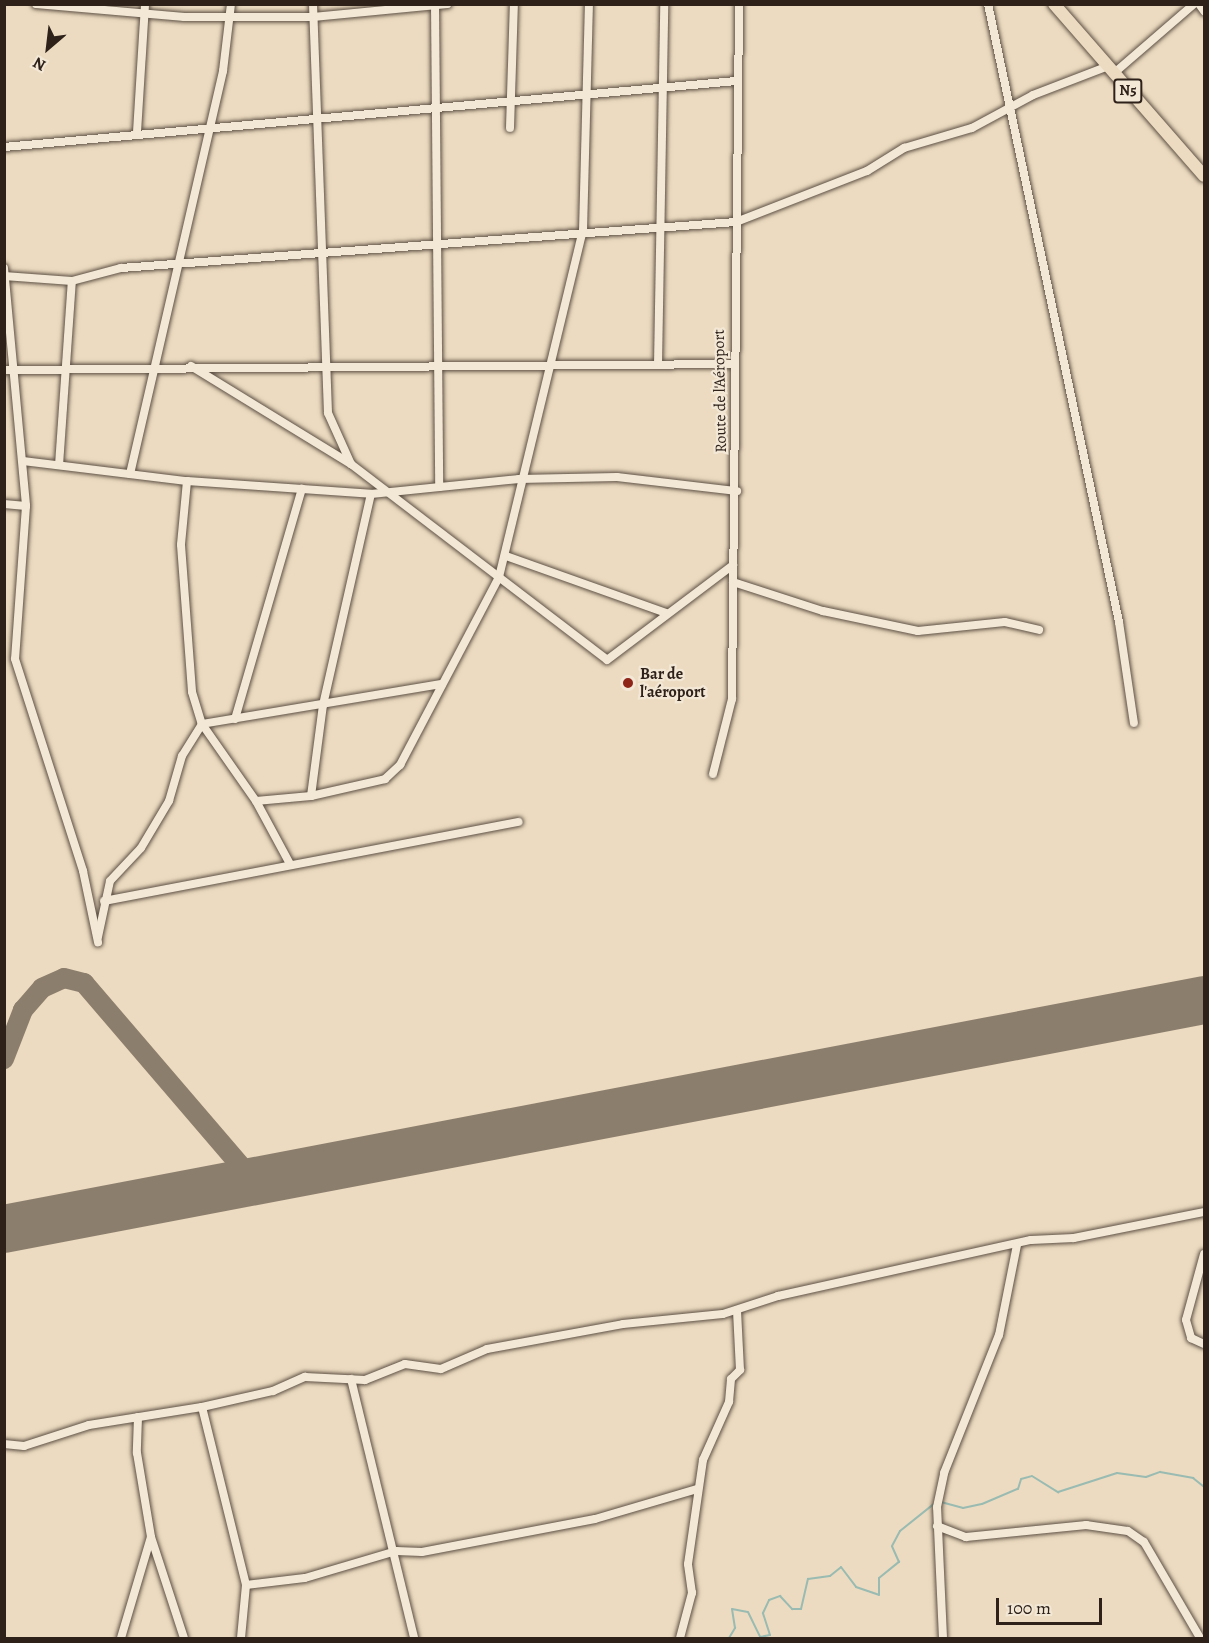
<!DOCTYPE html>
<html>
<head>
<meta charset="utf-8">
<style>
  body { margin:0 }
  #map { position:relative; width:1209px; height:1643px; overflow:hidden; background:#ecdbc0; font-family:Alegreya,serif }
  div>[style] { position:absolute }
  .stream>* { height:2px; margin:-1px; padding:0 1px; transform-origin:1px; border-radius:1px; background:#99bbb2 }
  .taxiway>* { height:20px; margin:-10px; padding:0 10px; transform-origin:10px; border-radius:10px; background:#8c7e6d }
  .runway>* { height:48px; margin:-24px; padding:0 24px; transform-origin:24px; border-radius:24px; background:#8c7e6d }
  .roads { filter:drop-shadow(0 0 2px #5d5044) drop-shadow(0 0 2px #5d5044) }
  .minor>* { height:8px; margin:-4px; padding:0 4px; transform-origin:4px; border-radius:4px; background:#f3e8d6 }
  .highway>* { height:12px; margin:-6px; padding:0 6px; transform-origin:6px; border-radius:6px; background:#ecdbc0 }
  .dots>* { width:16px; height:16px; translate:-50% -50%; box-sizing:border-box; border:3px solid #f3e8d6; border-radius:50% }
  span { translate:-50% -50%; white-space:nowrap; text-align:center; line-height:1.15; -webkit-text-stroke:4.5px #f3e8d6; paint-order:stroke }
  .shield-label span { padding:2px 4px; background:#f3e8d6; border:2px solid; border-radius:4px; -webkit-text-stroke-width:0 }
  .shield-label { font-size:15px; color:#2d211a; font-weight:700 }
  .street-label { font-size:16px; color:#2d211a }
  .poi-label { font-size:16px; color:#2d211a; font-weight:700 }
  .left { translate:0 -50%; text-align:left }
  .frame { position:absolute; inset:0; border:6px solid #2d211a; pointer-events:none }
  .north { position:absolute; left:18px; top:18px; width:60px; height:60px; -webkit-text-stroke:4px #f3e8d6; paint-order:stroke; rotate:208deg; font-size:16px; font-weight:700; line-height:24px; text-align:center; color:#2d211a }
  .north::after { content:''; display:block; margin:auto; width:21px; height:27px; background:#2d211a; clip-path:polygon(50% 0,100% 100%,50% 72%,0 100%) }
  .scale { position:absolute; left:996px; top:1598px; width:106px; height:27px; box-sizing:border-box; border:3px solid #2d211a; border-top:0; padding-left:8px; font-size:18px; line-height:21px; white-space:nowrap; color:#2d211a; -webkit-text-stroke:4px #f3e8d6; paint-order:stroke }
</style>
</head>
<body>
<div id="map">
  <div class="stream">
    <div style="left:941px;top:1502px;width:23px;rotate:15deg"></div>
    <div style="left:963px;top:1508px;width:19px;rotate:-12deg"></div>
    <div style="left:982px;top:1504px;width:39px;rotate:-23deg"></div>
    <div style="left:1018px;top:1489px;width:10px;rotate:-73deg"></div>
    <div style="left:1021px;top:1479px;width:11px;rotate:-15deg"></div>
    <div style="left:1032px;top:1476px;width:31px;rotate:32deg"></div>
    <div style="left:1058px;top:1492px;width:62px;rotate:-17.9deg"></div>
    <div style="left:1117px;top:1473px;width:29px;rotate:8deg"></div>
    <div style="left:1146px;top:1477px;width:15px;rotate:-20deg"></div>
    <div style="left:1160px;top:1472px;width:34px;rotate:10deg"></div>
    <div style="left:1193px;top:1478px;width:14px;rotate:39deg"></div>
    <div style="left:729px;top:1638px;width:12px;rotate:-59deg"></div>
    <div style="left:735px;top:1628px;width:19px;rotate:-99deg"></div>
    <div style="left:732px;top:1609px;width:16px;rotate:11deg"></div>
    <div style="left:748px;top:1612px;width:28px;rotate:64deg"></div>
    <div style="left:760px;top:1637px;width:10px;rotate:-11deg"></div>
    <div style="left:770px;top:1635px;width:23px;rotate:-108deg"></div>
    <div style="left:763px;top:1613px;width:14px;rotate:-65deg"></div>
    <div style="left:769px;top:1600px;width:12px;rotate:-20deg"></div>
    <div style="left:780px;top:1596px;width:18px;rotate:47deg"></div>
    <div style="left:792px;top:1609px;width:9px"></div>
    <div style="left:801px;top:1609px;width:31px;rotate:-77deg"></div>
    <div style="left:808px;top:1579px;width:22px;rotate:-8deg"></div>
    <div style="left:830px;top:1576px;width:14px;rotate:-39deg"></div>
    <div style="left:841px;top:1567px;width:25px;rotate:53deg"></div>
    <div style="left:856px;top:1587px;width:24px;rotate:19deg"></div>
    <div style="left:879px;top:1595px;width:17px;rotate:-90deg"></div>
    <div style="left:879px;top:1578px;width:26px;rotate:-39deg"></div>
    <div style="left:899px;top:1562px;width:17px;rotate:-114deg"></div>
    <div style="left:892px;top:1546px;width:17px;rotate:-62deg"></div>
    <div style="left:900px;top:1531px;width:45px;rotate:-38.7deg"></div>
  </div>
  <div class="taxiway">
    <div style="left:4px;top:1059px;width:53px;rotate:-68.8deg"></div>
    <div style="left:23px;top:1010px;width:29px;rotate:-49deg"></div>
    <div style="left:42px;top:988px;width:24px;rotate:-24deg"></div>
    <div style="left:64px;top:978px;width:21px;rotate:14deg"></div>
    <div style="left:84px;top:983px;width:261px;rotate:49.4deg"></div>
  </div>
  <div class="runway">
    <div style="left:4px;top:1229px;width:1222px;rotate:-10.8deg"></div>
  </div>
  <div class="roads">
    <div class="minor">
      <div style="left:36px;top:4px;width:149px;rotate:5deg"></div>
      <div style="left:184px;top:17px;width:129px"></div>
      <div style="left:313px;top:17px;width:135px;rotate:-5.5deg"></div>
      <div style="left:313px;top:4px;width:409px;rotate:87.9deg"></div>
      <div style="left:328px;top:413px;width:56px;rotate:65.7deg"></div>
      <div style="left:435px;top:4px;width:483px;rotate:89.5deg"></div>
      <div style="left:988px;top:4px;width:632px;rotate:78.03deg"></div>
      <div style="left:1119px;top:622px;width:102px;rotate:81.6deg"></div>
      <div style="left:1199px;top:4px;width:9px;rotate:54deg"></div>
      <div style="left:1113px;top:74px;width:107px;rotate:-40.8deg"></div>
      <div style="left:510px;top:128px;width:124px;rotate:-88.2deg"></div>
      <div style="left:137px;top:132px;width:128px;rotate:-86.4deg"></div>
      <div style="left:4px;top:147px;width:736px;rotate:-5.15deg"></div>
      <div style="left:4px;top:268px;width:239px;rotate:84.7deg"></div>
      <div style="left:26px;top:506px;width:153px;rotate:94.1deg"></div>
      <div style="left:15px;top:659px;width:223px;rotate:72.2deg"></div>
      <div style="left:83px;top:871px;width:73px;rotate:78.1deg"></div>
      <div style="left:4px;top:276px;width:68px;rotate:4.2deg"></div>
      <div style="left:72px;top:281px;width:51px;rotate:-14.9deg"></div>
      <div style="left:121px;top:268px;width:617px;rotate:-4.28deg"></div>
      <div style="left:736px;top:222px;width:141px;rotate:-21.3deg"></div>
      <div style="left:867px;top:171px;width:44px;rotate:-31.9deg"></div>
      <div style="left:904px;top:148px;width:71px;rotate:-16.4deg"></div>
      <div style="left:972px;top:128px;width:69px;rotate:-28.4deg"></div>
      <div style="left:1033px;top:95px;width:78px;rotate:-21deg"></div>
      <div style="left:658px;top:365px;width:361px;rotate:-89deg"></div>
      <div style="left:191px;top:366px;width:188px;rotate:31.5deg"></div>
      <div style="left:351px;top:464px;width:322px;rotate:37.4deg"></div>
      <div style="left:607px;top:660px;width:158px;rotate:-37deg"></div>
      <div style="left:4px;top:370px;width:729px;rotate:-0.47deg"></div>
      <div style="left:23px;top:461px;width:165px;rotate:7deg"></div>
      <div style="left:187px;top:481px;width:184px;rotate:4deg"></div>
      <div style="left:371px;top:494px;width:149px;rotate:-5.8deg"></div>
      <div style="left:519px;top:479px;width:98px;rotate:-1.2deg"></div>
      <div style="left:617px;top:477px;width:121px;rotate:6.7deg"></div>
      <div style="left:59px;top:465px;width:184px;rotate:-86deg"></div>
      <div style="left:130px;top:474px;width:414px;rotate:-77deg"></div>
      <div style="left:223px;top:71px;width:67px;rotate:-83.2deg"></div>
      <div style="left:187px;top:481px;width:64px;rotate:95.4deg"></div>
      <div style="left:181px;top:545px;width:147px;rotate:85.7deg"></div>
      <div style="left:192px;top:692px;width:34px;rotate:73deg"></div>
      <div style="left:202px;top:724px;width:94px;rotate:55deg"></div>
      <div style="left:256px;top:801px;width:72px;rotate:61.6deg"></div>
      <div style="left:4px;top:504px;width:22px;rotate:5deg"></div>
      <div style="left:506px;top:556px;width:170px;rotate:19.6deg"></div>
      <div style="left:733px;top:582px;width:95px;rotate:17.9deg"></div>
      <div style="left:823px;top:611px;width:97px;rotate:11.9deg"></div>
      <div style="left:918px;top:631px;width:87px;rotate:-5.9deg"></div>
      <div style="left:1005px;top:622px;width:35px;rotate:13deg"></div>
      <div style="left:235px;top:719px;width:240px;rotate:-73.8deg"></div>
      <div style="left:713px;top:774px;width:77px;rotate:-75.8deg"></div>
      <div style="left:732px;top:699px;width:695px;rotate:-89.42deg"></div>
      <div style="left:311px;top:796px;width:92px;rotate:-82.5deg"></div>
      <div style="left:323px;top:705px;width:216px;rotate:-77.2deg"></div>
      <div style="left:256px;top:801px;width:55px;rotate:-5.2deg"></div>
      <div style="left:311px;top:796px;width:76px;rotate:-12.9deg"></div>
      <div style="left:385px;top:779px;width:21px;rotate:-43deg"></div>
      <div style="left:400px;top:765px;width:212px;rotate:-62.2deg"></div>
      <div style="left:499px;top:577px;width:356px;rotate:-76.4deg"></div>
      <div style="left:583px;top:231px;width:227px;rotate:-88.5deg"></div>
      <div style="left:104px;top:901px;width:422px;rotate:-10.8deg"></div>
      <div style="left:98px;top:937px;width:57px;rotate:-77.9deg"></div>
      <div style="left:110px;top:881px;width:45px;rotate:-46.8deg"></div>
      <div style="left:141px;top:848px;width:55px;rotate:-59.2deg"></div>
      <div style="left:169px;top:801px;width:47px;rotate:-73.9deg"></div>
      <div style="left:182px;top:756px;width:38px;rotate:-58deg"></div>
      <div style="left:202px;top:724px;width:243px;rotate:-9.5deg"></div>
      <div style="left:1204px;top:1254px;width:68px;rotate:105.3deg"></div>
      <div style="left:1186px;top:1320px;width:19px;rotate:74deg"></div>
      <div style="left:1191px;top:1338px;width:14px;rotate:25deg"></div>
      <div style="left:351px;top:1379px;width:267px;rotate:76.3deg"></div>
      <div style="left:202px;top:1407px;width:183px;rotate:76.1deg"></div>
      <div style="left:246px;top:1585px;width:53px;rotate:95.4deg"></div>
      <div style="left:138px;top:1417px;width:36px;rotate:92deg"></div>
      <div style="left:137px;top:1453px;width:85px;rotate:80.5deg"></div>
      <div style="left:151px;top:1537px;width:106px;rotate:71.9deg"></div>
      <div style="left:4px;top:1444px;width:20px;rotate:6deg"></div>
      <div style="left:24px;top:1446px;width:68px;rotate:-17.9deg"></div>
      <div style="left:89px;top:1425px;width:114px;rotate:-9.1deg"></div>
      <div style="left:202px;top:1407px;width:73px;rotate:-12.7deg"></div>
      <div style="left:273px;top:1391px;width:35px;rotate:-24deg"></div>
      <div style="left:305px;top:1377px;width:60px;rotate:2.9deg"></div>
      <div style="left:365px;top:1380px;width:43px;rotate:-21.8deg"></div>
      <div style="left:405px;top:1364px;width:36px;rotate:8deg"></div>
      <div style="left:441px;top:1369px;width:50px;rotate:-23.5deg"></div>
      <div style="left:487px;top:1349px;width:138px;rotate:-10.4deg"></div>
      <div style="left:623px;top:1324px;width:100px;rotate:-5.7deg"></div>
      <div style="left:723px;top:1314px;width:58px;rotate:-18.1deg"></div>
      <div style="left:778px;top:1296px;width:259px;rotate:-12.5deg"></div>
      <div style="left:1031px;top:1240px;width:43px;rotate:-2.7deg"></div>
      <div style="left:1074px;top:1238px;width:133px;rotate:-11.3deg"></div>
      <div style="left:937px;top:1526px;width:31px;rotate:21deg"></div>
      <div style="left:966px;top:1537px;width:121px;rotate:-5.7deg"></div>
      <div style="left:1086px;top:1525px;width:42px;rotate:8.1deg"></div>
      <div style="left:1128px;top:1531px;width:19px;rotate:35deg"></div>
      <div style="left:1144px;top:1542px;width:111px;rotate:59.7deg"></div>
      <div style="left:246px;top:1585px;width:59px;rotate:-6.8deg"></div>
      <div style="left:305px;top:1578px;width:95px;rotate:-16.5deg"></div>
      <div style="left:396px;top:1551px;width:26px;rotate:2deg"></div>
      <div style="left:422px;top:1552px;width:176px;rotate:-10.8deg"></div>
      <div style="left:595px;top:1519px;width:106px;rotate:-16.4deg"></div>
      <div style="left:121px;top:1638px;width:105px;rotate:-73.5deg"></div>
      <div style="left:680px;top:1638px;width:47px;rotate:-75.1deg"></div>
      <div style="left:692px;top:1593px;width:29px;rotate:-98deg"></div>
      <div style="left:688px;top:1564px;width:105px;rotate:-81.8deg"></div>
      <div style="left:703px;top:1460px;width:64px;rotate:-65.9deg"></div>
      <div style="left:729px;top:1402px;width:23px;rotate:-85deg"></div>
      <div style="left:731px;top:1379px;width:13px;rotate:-45deg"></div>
      <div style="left:740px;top:1370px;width:60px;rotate:-92.9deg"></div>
      <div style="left:943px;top:1638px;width:131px;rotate:-92.6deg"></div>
      <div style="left:937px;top:1507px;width:35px;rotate:-78deg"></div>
      <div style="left:944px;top:1473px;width:149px;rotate:-68.3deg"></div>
      <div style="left:999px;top:1335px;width:92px;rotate:-78.7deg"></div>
    </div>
    <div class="highway">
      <div style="left:1054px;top:4px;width:228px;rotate:48.9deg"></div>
    </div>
  </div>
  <div class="dots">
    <div style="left:628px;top:683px;background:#8f2418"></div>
  </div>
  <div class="shield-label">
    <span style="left:1128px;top:91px">N5</span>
  </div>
  <div class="street-label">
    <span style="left:720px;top:391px;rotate:-91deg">Route de l'Aéroport</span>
  </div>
  <div class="poi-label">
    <span class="left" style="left:640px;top:683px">Bar de<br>l'aéroport</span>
  </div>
  <div class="frame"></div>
  <div class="north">N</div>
  <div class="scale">100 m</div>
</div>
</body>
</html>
